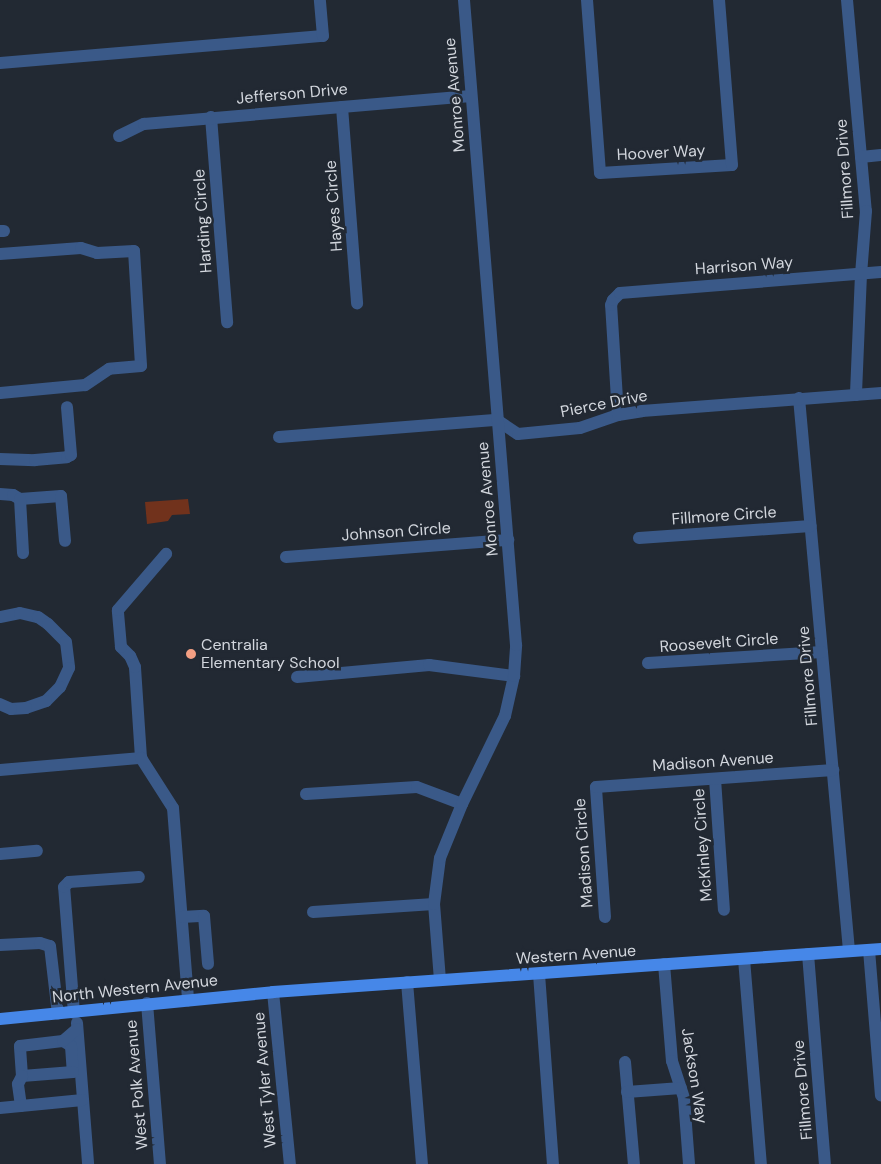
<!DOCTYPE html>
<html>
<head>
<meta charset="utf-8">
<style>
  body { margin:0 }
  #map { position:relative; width:881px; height:1164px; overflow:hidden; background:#222933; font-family:"DM Sans",sans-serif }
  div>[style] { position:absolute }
  .green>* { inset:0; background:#71321c }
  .minor>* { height:12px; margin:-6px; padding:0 6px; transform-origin:6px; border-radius:6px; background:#3a5988 }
  .major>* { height:12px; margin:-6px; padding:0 6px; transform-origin:6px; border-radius:6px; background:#4687e8 }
  .dots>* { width:14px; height:14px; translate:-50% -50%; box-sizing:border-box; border:2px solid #222933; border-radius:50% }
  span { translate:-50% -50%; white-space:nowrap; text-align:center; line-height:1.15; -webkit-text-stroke:5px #222933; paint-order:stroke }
  .street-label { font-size:16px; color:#d2d6dd }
  .poi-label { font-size:16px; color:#d2d6dd }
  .left { translate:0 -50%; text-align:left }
</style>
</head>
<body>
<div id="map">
  <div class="green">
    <div style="clip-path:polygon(188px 499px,190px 514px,172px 515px,168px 521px,147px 524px,145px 502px)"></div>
  </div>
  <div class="minor">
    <div style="left:587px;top:0;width:173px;rotate:85.7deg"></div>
    <div style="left:600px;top:173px;width:132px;rotate:-3.5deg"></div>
    <div style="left:732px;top:165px;width:166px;rotate:-94.5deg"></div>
    <div style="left:847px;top:0;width:212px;rotate:84.9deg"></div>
    <div style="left:866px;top:211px;width:63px;rotate:94.5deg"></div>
    <div style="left:861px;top:274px;width:121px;rotate:92.4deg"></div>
    <div style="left:0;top:63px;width:324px;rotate:-4.8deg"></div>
    <div style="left:323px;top:36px;width:36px;rotate:-95deg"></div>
    <div style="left:342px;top:107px;width:197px;rotate:85.6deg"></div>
    <div style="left:211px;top:117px;width:206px;rotate:85.5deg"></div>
    <div style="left:119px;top:136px;width:28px;rotate:-26deg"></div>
    <div style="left:144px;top:124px;width:328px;rotate:-4.9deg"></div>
    <div style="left:861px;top:157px;width:20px;rotate:-6deg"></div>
    <div style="left:0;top:231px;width:4px"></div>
    <div style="left:0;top:254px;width:81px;rotate:-4.2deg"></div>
    <div style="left:81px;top:248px;width:17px;rotate:17deg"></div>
    <div style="left:97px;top:253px;width:37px;rotate:-3deg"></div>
    <div style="left:134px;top:251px;width:115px;rotate:86.5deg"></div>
    <div style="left:141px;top:366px;width:32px;rotate:175deg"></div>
    <div style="left:109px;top:369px;width:29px;rotate:146deg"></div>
    <div style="left:85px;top:385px;width:85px;rotate:174.6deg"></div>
    <div style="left:799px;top:398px;width:555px;rotate:84.83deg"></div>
    <div style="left:618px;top:415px;width:110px;rotate:-93.6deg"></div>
    <div style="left:611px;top:305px;width:5px;rotate:-68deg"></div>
    <div style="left:613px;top:300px;width:10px;rotate:-45deg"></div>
    <div style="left:620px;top:293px;width:262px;rotate:-4.6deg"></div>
    <div style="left:279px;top:437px;width:219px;rotate:-4.5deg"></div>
    <div style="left:497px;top:420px;width:25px;rotate:34deg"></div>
    <div style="left:518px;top:434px;width:62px;rotate:-5.5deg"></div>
    <div style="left:580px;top:428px;width:40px;rotate:-18.9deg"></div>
    <div style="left:618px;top:415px;width:24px;rotate:-9deg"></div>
    <div style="left:642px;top:411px;width:240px;rotate:-4.3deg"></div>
    <div style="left:0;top:459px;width:35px;rotate:2deg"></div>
    <div style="left:35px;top:460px;width:32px;rotate:-5deg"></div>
    <div style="left:67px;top:457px;width:4px;rotate:-27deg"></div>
    <div style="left:71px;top:455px;width:48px;rotate:-94.8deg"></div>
    <div style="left:0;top:494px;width:13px;rotate:4deg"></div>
    <div style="left:13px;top:495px;width:8px;rotate:30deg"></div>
    <div style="left:20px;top:499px;width:41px;rotate:-4.2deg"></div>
    <div style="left:61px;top:496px;width:45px;rotate:84.9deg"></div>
    <div style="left:20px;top:499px;width:54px;rotate:86.8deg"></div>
    <div style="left:639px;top:538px;width:172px;rotate:-4deg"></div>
    <div style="left:286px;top:557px;width:223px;rotate:-4.4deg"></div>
    <div style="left:0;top:617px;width:20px;rotate:-11deg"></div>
    <div style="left:20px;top:613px;width:18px;rotate:13deg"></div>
    <div style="left:38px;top:617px;width:12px;rotate:35deg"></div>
    <div style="left:48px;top:624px;width:25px;rotate:45deg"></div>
    <div style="left:66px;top:642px;width:26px;rotate:83deg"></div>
    <div style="left:69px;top:668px;width:21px;rotate:115deg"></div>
    <div style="left:60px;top:687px;width:20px;rotate:135deg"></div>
    <div style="left:46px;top:701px;width:21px;rotate:161deg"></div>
    <div style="left:26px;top:708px;width:15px;rotate:176deg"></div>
    <div style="left:11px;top:709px;width:12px;rotate:-156deg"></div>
    <div style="left:648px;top:663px;width:174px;rotate:-3.6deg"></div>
    <div style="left:297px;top:677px;width:133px;rotate:-5.2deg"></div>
    <div style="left:429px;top:665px;width:86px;rotate:7.4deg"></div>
    <div style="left:141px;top:758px;width:91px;rotate:-93.8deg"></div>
    <div style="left:135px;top:667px;width:12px;rotate:-114deg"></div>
    <div style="left:130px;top:656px;width:13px;rotate:-135deg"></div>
    <div style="left:121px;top:647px;width:37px;rotate:-95deg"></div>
    <div style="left:118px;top:610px;width:74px;rotate:-49.4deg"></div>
    <div style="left:0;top:770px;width:142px;rotate:-4.9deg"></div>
    <div style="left:141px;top:758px;width:59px;rotate:57.4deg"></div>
    <div style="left:173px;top:808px;width:193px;rotate:85.5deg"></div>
    <div style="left:715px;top:779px;width:131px;rotate:86.1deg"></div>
    <div style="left:306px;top:794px;width:111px;rotate:-3.6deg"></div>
    <div style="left:417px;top:787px;width:48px;rotate:20.7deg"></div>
    <div style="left:0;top:854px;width:37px;rotate:-5deg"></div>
    <div style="left:313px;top:912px;width:121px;rotate:-3.8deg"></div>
    <div style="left:182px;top:917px;width:22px;rotate:-3deg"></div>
    <div style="left:204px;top:916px;width:48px;rotate:85.2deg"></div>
    <div style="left:605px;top:917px;width:130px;rotate:-94deg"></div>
    <div style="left:596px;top:787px;width:238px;rotate:-4.1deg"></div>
    <div style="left:0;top:945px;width:40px;rotate:-2.9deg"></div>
    <div style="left:40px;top:943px;width:10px;rotate:17deg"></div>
    <div style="left:50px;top:946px;width:68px;rotate:83.3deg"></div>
    <div style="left:869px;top:950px;width:146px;rotate:85.3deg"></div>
    <div style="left:808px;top:954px;width:211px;rotate:85.4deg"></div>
    <div style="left:744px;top:959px;width:206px;rotate:85.3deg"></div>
    <div style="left:664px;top:964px;width:97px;rotate:85.3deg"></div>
    <div style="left:672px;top:1061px;width:40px;rotate:72deg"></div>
    <div style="left:684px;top:1099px;width:65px;rotate:85.6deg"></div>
    <div style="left:539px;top:974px;width:191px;rotate:85.8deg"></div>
    <div style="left:440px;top:980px;width:76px;rotate:-94.5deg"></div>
    <div style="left:434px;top:904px;width:46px;rotate:-82.6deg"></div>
    <div style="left:440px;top:858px;width:58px;rotate:-67.8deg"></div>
    <div style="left:462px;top:804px;width:98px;rotate:-64deg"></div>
    <div style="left:505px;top:716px;width:41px;rotate:-77.3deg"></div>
    <div style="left:514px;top:676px;width:31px;rotate:-86deg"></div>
    <div style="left:516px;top:645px;width:647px;rotate:-94.61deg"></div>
    <div style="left:407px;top:982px;width:183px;rotate:85.3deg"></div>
    <div style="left:273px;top:992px;width:173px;rotate:84.4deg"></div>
    <div style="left:147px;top:1003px;width:162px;rotate:85.4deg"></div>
    <div style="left:74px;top:1013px;width:126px;rotate:-94.5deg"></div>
    <div style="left:64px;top:887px;width:7px;rotate:-45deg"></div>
    <div style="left:69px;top:882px;width:70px;rotate:-4.1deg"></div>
    <div style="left:77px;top:1023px;width:141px;rotate:85.5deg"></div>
    <div style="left:63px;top:1041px;width:9px;rotate:32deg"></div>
    <div style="left:71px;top:1046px;width:26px;rotate:86deg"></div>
    <div style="left:73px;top:1072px;width:51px;rotate:175.5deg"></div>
    <div style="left:22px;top:1076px;width:30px;rotate:-94deg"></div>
    <div style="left:20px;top:1046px;width:43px;rotate:-6.6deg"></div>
    <div style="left:63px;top:1041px;width:18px;rotate:-41deg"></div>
    <div style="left:625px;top:1062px;width:102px;rotate:85deg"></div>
    <div style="left:627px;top:1092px;width:54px;rotate:-4.2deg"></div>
    <div style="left:21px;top:1106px;width:22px;rotate:-98deg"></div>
    <div style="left:18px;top:1084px;width:9px;rotate:-63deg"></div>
    <div style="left:0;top:1108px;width:83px;rotate:-5.5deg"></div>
  </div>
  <div class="major">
    <div style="left:0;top:1019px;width:274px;rotate:-5.6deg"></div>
    <div style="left:273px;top:992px;width:610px;rotate:-4.05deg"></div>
  </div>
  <div class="dots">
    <div style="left:191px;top:654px;background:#f39f83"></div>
  </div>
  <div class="street-label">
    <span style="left:292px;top:94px;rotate:-5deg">Jefferson Drive</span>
    <span style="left:455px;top:95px;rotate:-95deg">Monroe Avenue</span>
    <span style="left:661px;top:153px;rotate:-3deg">Hoover Way</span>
    <span style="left:845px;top:169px;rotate:-94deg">Fillmore Drive</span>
    <span style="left:334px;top:206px;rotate:-94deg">Hayes Circle</span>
    <span style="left:203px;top:221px;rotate:-94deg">Harding Circle</span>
    <span style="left:744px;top:266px;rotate:-4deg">Harrison Way</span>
    <span style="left:604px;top:404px;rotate:-11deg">Pierce Drive</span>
    <span style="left:488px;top:499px;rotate:-95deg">Monroe Avenue</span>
    <span style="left:724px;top:516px;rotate:-4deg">Fillmore Circle</span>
    <span style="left:396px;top:532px;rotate:-4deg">Johnson Circle</span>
    <span style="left:719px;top:643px;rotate:-4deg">Roosevelt Circle</span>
    <span style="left:808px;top:676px;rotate:-95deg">Fillmore Drive</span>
    <span style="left:713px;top:762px;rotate:-4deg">Madison Avenue</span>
    <span style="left:703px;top:845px;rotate:-94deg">McKinley Circle</span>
    <span style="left:584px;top:853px;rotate:-94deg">Madison Circle</span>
    <span style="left:576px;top:955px;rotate:-4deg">Western Avenue</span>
    <span style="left:135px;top:989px;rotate:-6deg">North Western Avenue</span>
    <span style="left:694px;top:1076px;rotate:81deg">Jackson Way</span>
    <span style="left:265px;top:1080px;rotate:-95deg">West Tyler Avenue</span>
    <span style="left:137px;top:1085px;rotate:-95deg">West Polk Avenue</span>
    <span style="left:803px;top:1090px;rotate:-95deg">Fillmore Drive</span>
  </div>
  <div class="poi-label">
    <span class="left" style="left:201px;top:654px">Centralia<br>Elementary School</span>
  </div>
</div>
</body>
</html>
